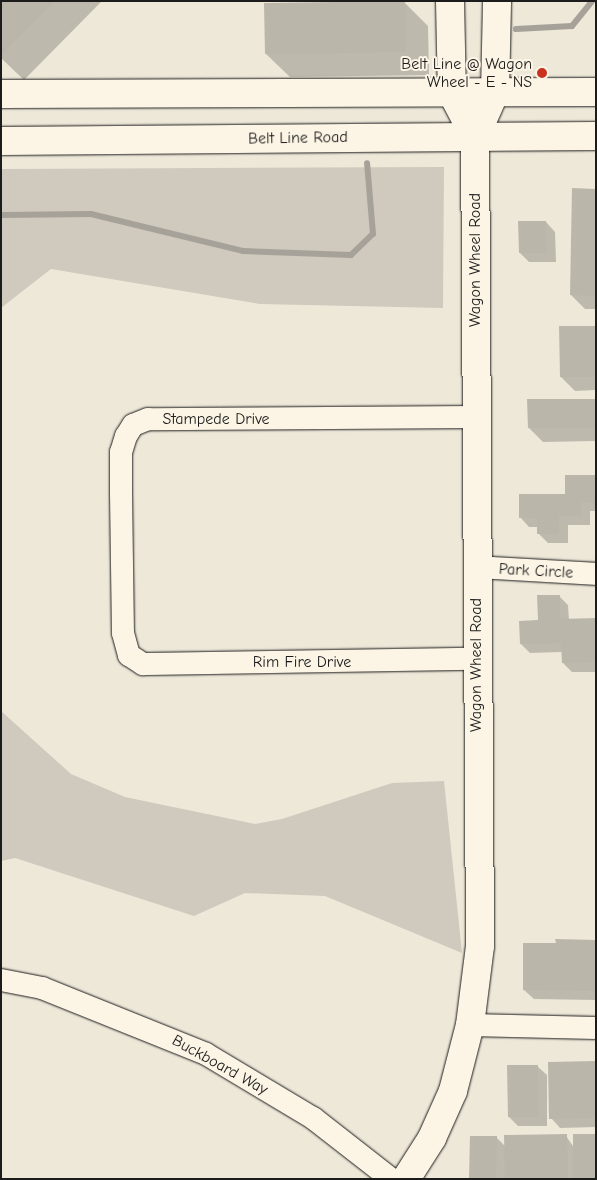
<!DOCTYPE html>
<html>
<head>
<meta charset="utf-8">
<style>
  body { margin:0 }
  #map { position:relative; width:597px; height:1180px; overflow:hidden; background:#eee8d9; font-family:"Comic Neue",sans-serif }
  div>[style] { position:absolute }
  .green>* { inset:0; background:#cfcabd }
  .shadow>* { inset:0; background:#0003 }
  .stream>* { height:6px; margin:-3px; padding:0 3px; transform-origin:3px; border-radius:3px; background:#a7a299 }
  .building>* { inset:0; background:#bab6aa }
  .roads { filter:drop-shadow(0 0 1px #1c1c1c) drop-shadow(0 0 1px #1c1c1c) }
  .street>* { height:22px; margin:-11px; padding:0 11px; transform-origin:11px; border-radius:11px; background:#fcf5e5 }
  .secondary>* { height:28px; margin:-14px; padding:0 14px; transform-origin:14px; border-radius:14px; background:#fcf5e5 }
  .primary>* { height:28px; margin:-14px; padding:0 14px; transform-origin:14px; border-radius:14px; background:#fcf5e5 }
  .dots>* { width:14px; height:14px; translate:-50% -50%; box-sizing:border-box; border:2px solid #fcf5e5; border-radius:50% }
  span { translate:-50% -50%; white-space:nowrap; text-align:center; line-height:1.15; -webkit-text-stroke:4px #fcf5e5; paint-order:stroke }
  .poi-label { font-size:16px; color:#1c1c1c }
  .right { translate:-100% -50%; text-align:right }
  .street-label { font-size:16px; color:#1c1c1c }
  .frame { position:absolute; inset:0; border:2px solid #1c1c1c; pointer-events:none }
</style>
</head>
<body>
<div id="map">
  <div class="green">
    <div style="clip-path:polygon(444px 167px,443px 308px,260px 304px,51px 269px,1px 308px,1px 169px)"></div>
    <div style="clip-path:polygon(1px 711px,71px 774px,125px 797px,255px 824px,282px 819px,392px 783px,444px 781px,462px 953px,325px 896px,245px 893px,194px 916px,15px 858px,1px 861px)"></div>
  </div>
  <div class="shadow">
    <div style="clip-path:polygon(1px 1px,102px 1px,24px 80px,1px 58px)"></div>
    <div style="clip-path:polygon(404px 2px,428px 26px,429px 75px,290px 77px,266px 54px)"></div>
    <div style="clip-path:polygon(596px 190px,596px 309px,585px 309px,571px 295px)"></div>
    <div style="clip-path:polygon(546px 222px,555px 232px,556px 262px,529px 262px,520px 253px)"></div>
    <div style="clip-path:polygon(596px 327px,596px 390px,575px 391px,561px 377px)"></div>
    <div style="clip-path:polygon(596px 400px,596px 441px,543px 442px,529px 428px)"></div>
    <div style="clip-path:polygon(596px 476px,596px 516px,595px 511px,590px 511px,590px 525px,568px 525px,568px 543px,548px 543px,538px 533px,538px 527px,529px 527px,520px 517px,566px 495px)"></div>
    <div style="clip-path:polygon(559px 596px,568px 605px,569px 620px,596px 619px,596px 672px,572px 672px,563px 663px,562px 652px,530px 653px,521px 644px)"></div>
    <div style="clip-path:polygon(596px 941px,596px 1000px,534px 999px,524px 990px,557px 944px)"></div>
    <div style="clip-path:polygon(596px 1062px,596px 1127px,560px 1128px,551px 1118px)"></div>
    <div style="clip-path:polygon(537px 1066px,547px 1075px,547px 1126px,518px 1126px,509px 1117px)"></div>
    <div style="clip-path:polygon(566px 1136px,596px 1179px,471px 1179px,496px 1137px,506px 1147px)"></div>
  </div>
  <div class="stream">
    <div style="left:516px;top:29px;width:56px;rotate:-3.1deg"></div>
    <div style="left:572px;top:26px;width:32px;rotate:-51deg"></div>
    <div style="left:1px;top:215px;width:90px;rotate:-0.6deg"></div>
    <div style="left:91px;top:214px;width:156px;rotate:13.7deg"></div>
    <div style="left:243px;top:251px;width:108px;rotate:2.1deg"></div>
    <div style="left:351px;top:255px;width:30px;rotate:-44deg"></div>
    <div style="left:373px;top:234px;width:71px;rotate:-94.8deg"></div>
  </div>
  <div class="building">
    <div style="clip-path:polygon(1px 1px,55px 1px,1px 55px)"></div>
    <div style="clip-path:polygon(405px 1px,406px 52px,265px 54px,264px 3px)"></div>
    <div style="clip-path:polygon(572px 188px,596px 189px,596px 296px,570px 295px)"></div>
    <div style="clip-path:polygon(518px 221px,546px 221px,547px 253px,519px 253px)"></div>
    <div style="clip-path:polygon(559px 326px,596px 326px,596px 377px,560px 377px)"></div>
    <div style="clip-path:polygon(527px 399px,596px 399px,596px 428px,528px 428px)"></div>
    <div style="clip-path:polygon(565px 475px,596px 475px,596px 515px,593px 502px,581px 502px,581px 516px,559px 516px,559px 534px,537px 534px,537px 518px,519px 518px,519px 494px,565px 494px)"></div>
    <div style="clip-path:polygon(537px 595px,560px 595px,560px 619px,596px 618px,596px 662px,562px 663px,561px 643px,520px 644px,519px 621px,538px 620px)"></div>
    <div style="clip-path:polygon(555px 939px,596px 940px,596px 991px,523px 990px,523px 943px,556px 943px)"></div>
    <div style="clip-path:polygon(596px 1061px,596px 1118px,549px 1119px,548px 1062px)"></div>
    <div style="clip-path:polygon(507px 1065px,538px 1065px,538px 1117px,508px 1117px)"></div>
    <div style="clip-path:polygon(567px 1134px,568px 1179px,505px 1179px,504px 1135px)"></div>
    <div style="clip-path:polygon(573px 1134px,596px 1134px,596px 1179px,573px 1179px)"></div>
    <div style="clip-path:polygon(470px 1136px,497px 1136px,496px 1179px,469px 1179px)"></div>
  </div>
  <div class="roads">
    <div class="street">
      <div style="left:475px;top:417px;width:327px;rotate:179.6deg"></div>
      <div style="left:148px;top:419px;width:16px;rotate:158deg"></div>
      <div style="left:133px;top:425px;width:13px;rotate:122deg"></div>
      <div style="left:126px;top:436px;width:17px;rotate:107deg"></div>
      <div style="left:121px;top:452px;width:41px;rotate:90deg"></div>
      <div style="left:121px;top:493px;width:140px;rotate:89.2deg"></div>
      <div style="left:123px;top:633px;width:23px;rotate:75deg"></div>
      <div style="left:129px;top:655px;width:17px;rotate:33deg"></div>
      <div style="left:143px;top:664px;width:334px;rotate:-0.9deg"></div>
      <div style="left:476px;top:567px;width:120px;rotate:3.3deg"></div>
      <div style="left:1px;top:980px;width:42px;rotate:11deg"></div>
      <div style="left:42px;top:988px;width:177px;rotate:21.9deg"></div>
      <div style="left:206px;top:1054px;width:125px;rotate:30.9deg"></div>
      <div style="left:313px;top:1118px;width:99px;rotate:38deg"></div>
      <div style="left:470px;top:1025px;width:126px;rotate:1.4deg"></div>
    </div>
    <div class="secondary">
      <div style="left:450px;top:1px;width:92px;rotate:88.8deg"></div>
      <div style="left:452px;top:93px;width:50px;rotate:62.4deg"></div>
      <div style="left:406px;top:1179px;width:49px;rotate:-57.6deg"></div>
      <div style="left:432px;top:1138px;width:51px;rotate:-65.9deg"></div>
      <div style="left:453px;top:1091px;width:68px;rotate:-75.6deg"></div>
      <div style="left:470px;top:1025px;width:80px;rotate:-82.8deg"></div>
      <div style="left:480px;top:946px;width:809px;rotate:-90.35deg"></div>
      <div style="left:475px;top:137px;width:49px;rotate:-66deg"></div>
      <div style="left:495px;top:92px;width:91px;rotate:-88.7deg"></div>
    </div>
    <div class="primary">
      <div style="left:1px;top:94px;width:595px;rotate:-0.19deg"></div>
      <div style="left:1px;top:141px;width:595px;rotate:-0.48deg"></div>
    </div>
  </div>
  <div class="dots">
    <div style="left:542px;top:73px;background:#c8321e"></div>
  </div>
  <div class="poi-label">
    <span class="right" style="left:532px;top:73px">Belt Line @ Wagon<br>Wheel - E - NS</span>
  </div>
  <div class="street-label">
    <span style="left:298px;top:138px;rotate:-1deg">Belt Line Road</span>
    <span style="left:475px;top:260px;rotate:-90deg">Wagon Wheel Road</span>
    <span style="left:216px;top:419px">Stampede Drive</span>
    <span style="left:536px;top:571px;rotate:3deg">Park Circle</span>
    <span style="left:302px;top:662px">Rim Fire Drive</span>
    <span style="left:476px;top:665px;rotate:-90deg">Wagon Wheel Road</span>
    <span style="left:220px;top:1065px;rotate:29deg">Buckboard Way</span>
  </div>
  <div class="frame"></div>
</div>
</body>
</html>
